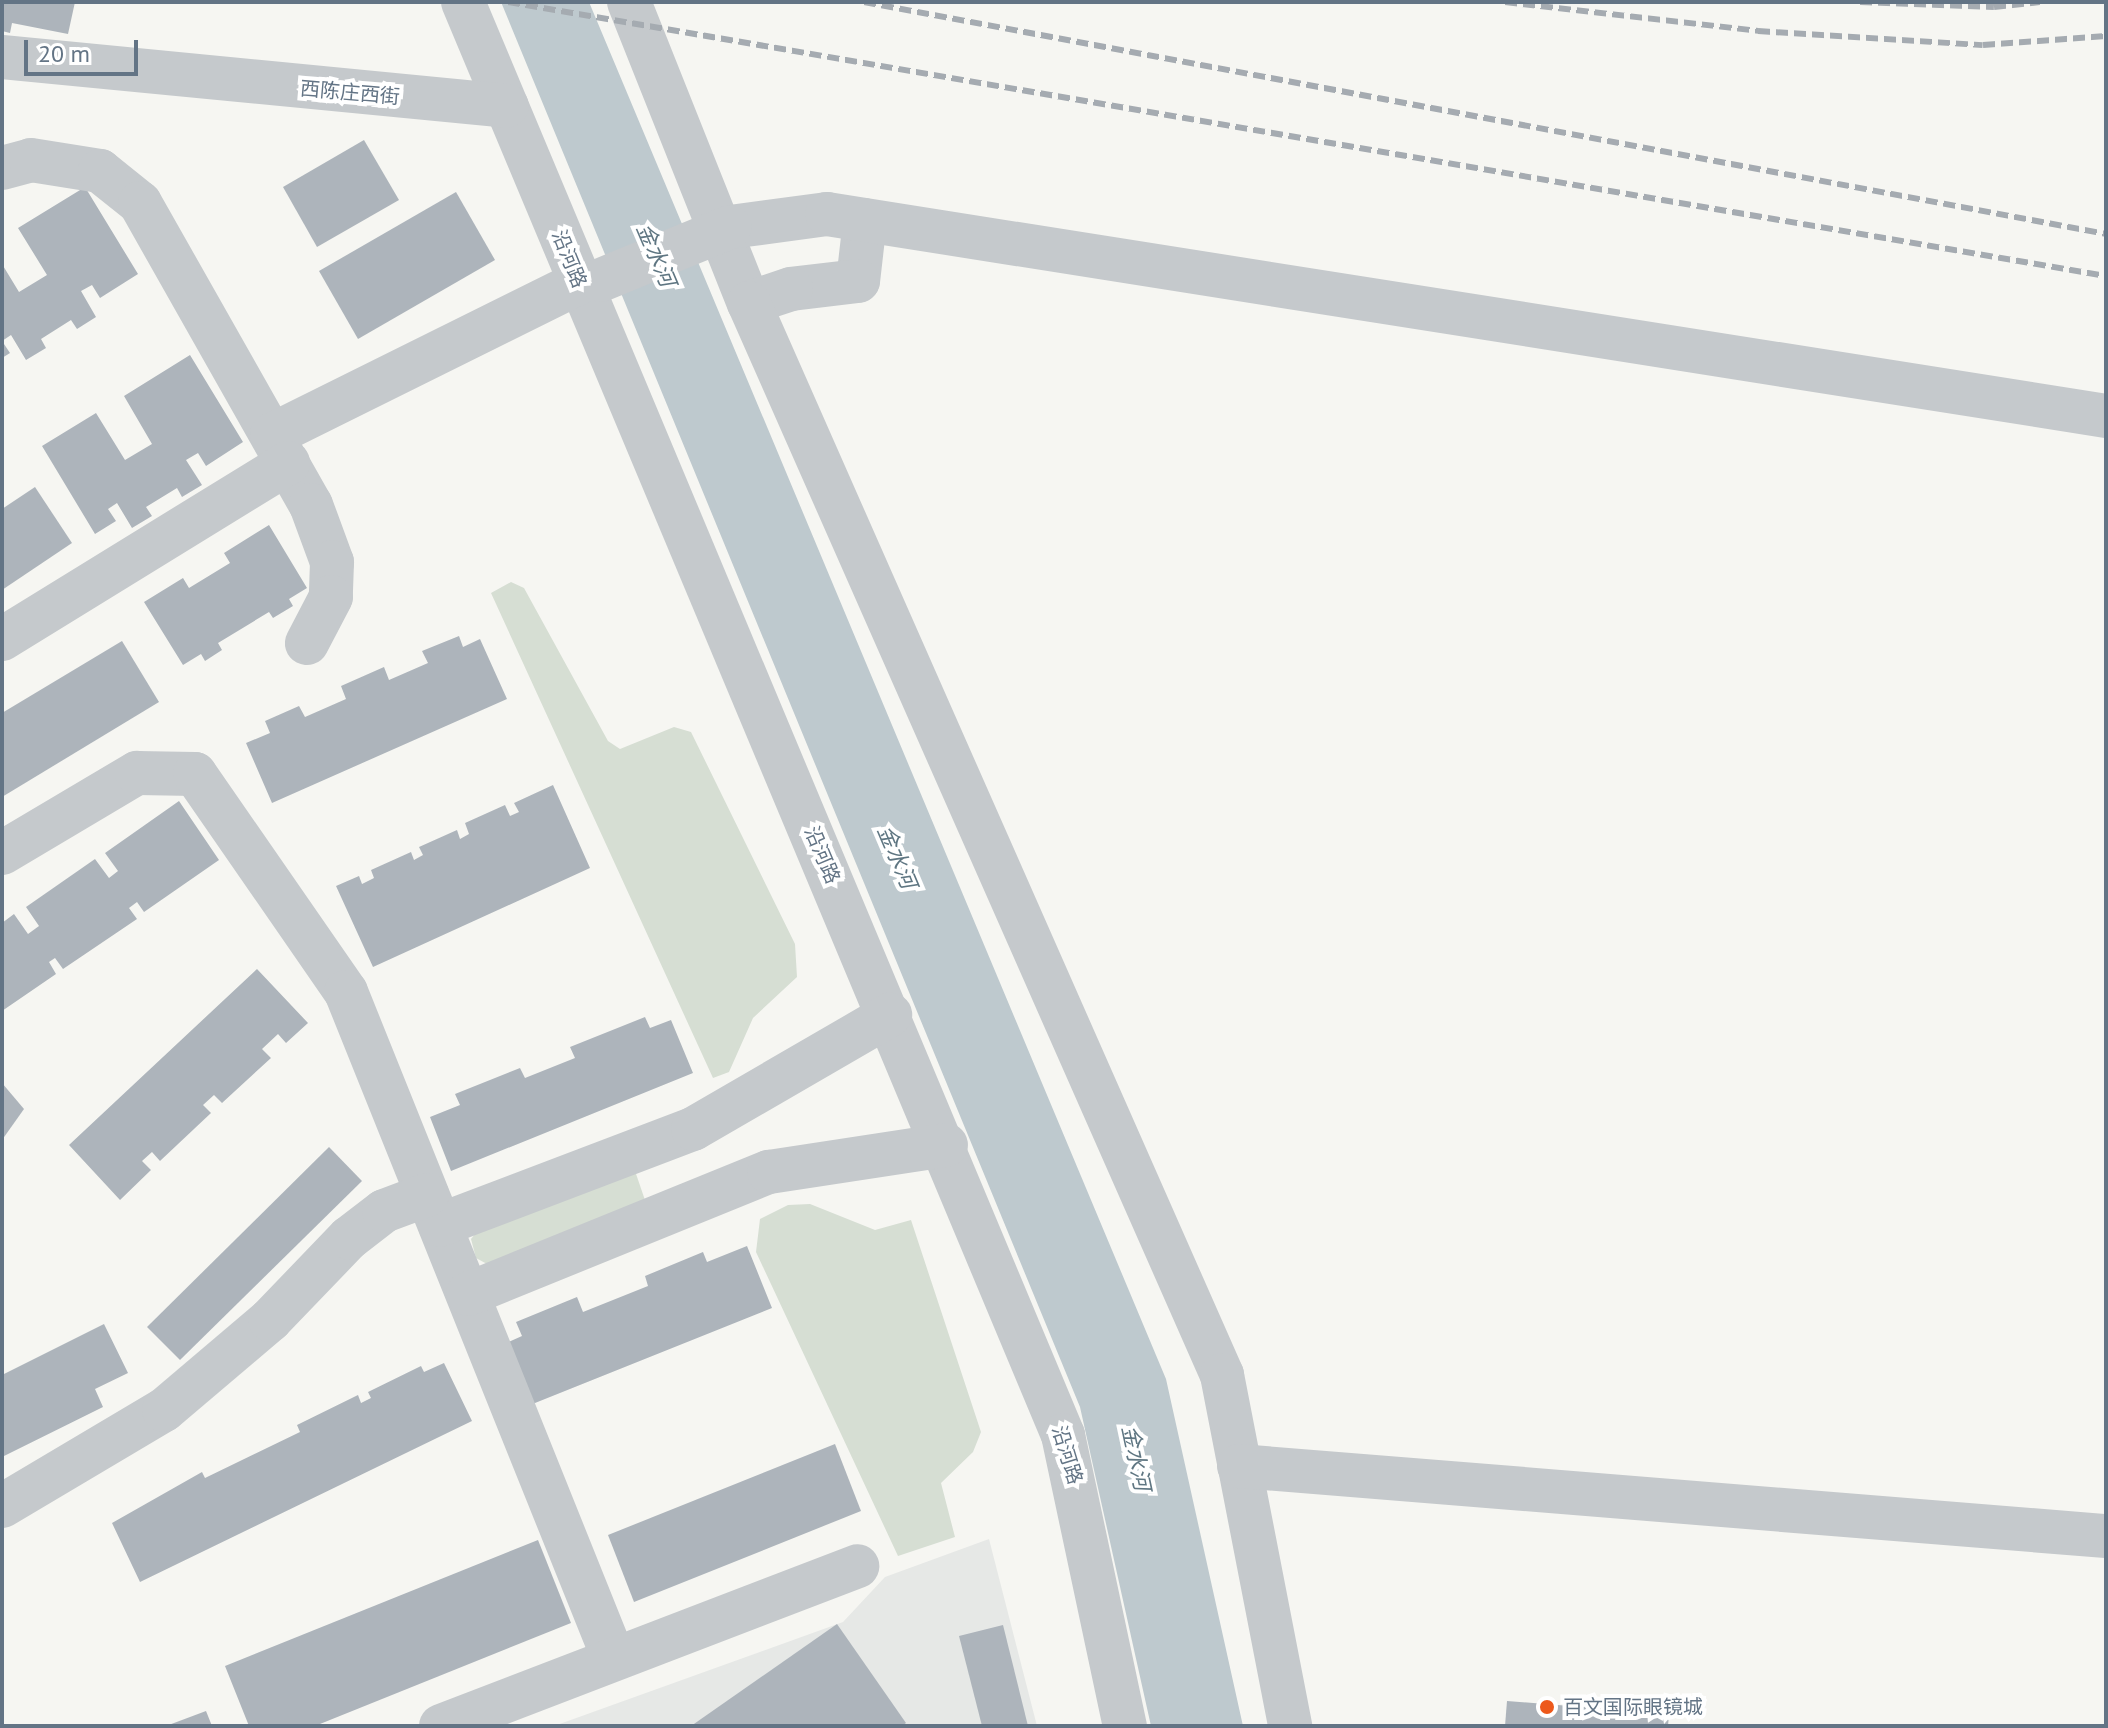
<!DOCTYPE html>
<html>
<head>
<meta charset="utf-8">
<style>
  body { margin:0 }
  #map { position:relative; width:2108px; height:1728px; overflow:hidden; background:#f6f6f2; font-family:"PT Sans","Noto Sans SC",sans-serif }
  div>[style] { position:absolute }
  .built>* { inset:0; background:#e6e8e6 }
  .green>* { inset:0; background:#d6ded3 }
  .water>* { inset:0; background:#bec9ce }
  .building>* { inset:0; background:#adb4bb }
  .minor>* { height:44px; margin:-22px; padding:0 22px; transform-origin:22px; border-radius:22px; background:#c5c9cc }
  .rail>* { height:6px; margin-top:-3px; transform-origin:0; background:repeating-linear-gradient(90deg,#a5abb1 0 12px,transparent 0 18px) }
  .minor-bridge>* { height:44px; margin:-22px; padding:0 22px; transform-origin:22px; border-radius:22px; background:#c5c9cc }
  .dots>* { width:22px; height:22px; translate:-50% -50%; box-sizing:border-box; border:4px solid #fff; border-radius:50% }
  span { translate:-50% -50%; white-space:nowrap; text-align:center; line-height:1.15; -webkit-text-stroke:8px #fff; paint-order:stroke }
  .street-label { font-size:20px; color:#637485 }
  .poi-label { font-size:20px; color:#637485 }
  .left { translate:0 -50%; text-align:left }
  .water-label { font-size:22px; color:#5f7682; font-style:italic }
  .frame { position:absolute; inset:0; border:4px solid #637485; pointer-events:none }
  .scale { position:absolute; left:24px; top:40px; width:114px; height:36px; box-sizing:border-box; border:4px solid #637485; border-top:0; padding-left:10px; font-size:24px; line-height:28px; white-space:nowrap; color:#637485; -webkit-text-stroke:6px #fff; paint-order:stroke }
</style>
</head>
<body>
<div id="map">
  <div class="built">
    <div style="clip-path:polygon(989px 1539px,1037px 1726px,554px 1726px,843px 1622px,885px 1577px)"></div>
  </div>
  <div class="green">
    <div style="clip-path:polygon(511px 582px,524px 588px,608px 741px,620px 749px,674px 727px,691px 732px,795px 944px,797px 977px,753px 1018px,729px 1072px,713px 1078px,491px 593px)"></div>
    <div style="clip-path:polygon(634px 1168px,647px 1206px,487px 1264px,476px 1258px,471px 1239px,479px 1229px)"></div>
    <div style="clip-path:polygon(810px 1204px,875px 1230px,911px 1220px,981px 1432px,973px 1452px,941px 1483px,955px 1537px,898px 1556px,756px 1252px,760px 1219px,788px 1205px)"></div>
  </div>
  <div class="water">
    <div style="clip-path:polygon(501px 2px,589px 2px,1166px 1379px,1243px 1726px,1151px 1726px,1080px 1407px)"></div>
  </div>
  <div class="building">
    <div style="clip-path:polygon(2px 2px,75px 2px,68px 34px,12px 23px,10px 33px,2px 31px)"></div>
    <div style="clip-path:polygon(364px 140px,399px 200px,317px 247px,283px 187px)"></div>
    <div style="clip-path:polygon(85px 187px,138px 274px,100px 298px,92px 285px,81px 291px,96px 317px,77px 329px,71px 320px,41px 339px,46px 348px,26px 360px,11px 335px,2px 341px,10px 353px,2px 358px,2px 264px,19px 292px,47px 275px,18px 228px)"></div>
    <div style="clip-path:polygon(456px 192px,495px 260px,358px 339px,319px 271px)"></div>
    <div style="clip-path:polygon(190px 355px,243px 442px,206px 466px,198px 453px,186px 460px,202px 485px,182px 497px,177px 488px,146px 507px,152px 516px,132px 528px,117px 503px,108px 509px,116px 521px,95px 534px,42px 446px,96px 413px,125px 460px,152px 444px,124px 396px)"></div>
    <div style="clip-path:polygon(35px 487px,72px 543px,2px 590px,2px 509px)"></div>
    <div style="clip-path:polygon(269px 525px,307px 588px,289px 599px,293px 606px,273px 618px,269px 612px,218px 643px,222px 650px,205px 661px,201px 654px,183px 665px,144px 602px,183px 578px,189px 588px,230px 563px,224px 553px)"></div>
    <div style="clip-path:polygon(459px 636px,463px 647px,480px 639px,507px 699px,272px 803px,246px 743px,270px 733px,265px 721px,299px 706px,305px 717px,346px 699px,341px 686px,384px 667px,389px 680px,428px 663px,422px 651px)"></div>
    <div style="clip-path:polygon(122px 641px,159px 702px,2px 797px,2px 713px)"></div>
    <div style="clip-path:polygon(553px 785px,590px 868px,373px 967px,336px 886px,359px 876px,362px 884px,374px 878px,371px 870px,411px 852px,414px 860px,423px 855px,419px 847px,457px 830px,460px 839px,469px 834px,465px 823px,505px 805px,510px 816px,519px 812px,514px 803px)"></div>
    <div style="clip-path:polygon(179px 801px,219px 860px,144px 912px,137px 902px,129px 908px,137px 919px,63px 969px,55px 958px,49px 962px,56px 974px,2px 1011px,2px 923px,14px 914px,28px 934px,39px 926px,26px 907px,95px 859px,109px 878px,118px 871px,105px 853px)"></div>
    <div style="clip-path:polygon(257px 969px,308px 1023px,286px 1043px,278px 1034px,262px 1049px,271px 1058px,222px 1103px,214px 1095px,203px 1105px,211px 1113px,160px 1161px,152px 1152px,142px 1161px,151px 1170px,120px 1200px,69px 1145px)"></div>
    <div style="clip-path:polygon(645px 1017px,650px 1028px,671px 1020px,693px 1073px,451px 1171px,430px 1117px,460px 1105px,455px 1094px,520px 1068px,525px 1078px,575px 1058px,570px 1047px)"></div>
    <div style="clip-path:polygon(2px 1083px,24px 1109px,2px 1140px)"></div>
    <div style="clip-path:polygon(329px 1147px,362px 1181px,180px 1360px,147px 1327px)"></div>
    <div style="clip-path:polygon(747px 1246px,772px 1308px,530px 1405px,506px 1343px,522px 1336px,516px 1322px,577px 1297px,583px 1312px,648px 1286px,645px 1276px,703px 1252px,707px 1262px)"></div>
    <div style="clip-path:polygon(104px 1324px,128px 1373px,95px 1389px,103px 1407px,2px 1457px,2px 1375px)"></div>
    <div style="clip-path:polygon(444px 1363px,472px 1421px,140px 1582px,112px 1523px,202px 1472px,205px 1478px,300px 1432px,297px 1425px,358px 1395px,361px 1403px,371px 1398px,368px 1392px,421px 1366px,424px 1372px)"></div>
    <div style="clip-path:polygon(835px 1444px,861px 1511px,634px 1602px,608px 1535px)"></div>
    <div style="clip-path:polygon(538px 1540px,571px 1623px,315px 1726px,249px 1726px,225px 1666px)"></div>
    <div style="clip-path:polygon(837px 1624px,906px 1723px,902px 1726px,691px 1726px)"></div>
    <div style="clip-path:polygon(1003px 1625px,1028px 1726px,982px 1726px,959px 1636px)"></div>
    <div style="clip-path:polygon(1507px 1701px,1669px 1714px,1668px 1726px,1505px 1726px)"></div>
    <div style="clip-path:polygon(206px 1711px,212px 1726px,166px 1726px)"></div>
  </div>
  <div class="minor">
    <div style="left:463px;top:2px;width:1554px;rotate:67.28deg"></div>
    <div style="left:1063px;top:1435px;width:298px;rotate:78deg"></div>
    <div style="left:629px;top:2px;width:324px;rotate:68.3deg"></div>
    <div style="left:2px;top:57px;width:507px;rotate:5.54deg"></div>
    <div style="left:2px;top:168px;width:30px;rotate:-15deg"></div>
    <div style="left:31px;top:160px;width:70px;rotate:9.1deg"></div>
    <div style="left:100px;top:171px;width:51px;rotate:38.7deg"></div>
    <div style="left:140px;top:203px;width:347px;rotate:60.5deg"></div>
    <div style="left:311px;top:505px;width:61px;rotate:69.8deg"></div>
    <div style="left:332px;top:562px;width:35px;rotate:92deg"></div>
    <div style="left:331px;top:597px;width:52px;rotate:117.6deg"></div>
    <div style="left:865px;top:220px;width:61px;rotate:96.5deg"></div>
    <div style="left:858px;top:281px;width:67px;rotate:173.2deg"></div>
    <div style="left:791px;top:289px;width:44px;rotate:161.6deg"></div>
    <div style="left:749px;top:303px;width:1172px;rotate:66.19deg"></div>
    <div style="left:1222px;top:1375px;width:358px;rotate:79deg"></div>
    <div style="left:730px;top:227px;width:98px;rotate:-7.6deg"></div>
    <div style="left:827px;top:214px;width:1295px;rotate:8.97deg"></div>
    <div style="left:272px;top:435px;width:342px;rotate:-26.4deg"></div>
    <div style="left:2px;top:639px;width:336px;rotate:-31.6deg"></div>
    <div style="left:2px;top:853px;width:157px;rotate:-30.7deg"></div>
    <div style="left:137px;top:773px;width:58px;rotate:1deg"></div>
    <div style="left:195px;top:774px;width:265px;rotate:55.3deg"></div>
    <div style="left:346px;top:992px;width:717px;rotate:68.12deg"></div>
    <div style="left:440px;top:1225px;width:271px;rotate:-20.8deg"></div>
    <div style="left:693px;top:1129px;width:228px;rotate:-30.1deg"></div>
    <div style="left:468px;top:1294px;width:325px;rotate:-22.1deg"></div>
    <div style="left:769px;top:1172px;width:179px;rotate:-8.7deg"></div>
    <div style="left:1239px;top:1466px;width:870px;rotate:4.62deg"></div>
    <div style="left:2px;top:1506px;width:188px;rotate:-30.7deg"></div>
    <div style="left:164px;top:1410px;width:139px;rotate:-40.3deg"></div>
    <div style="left:270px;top:1320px;width:114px;rotate:-46.1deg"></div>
    <div style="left:349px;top:1238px;width:44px;rotate:-37.6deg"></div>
    <div style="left:384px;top:1211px;width:46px;rotate:-20.4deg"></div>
    <div style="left:441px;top:1726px;width:446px;rotate:-21deg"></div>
  </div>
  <div class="rail">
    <div style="left:508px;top:2px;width:1621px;rotate:9.73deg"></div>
    <div style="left:864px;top:2px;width:1263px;rotate:10.58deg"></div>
    <div style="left:1505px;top:2px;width:255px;rotate:6.5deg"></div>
    <div style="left:1758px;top:31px;width:225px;rotate:3.6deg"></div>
    <div style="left:1983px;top:45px;width:123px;rotate:-4.2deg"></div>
    <div style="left:1860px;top:2px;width:134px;rotate:2.1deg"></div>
    <div style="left:1994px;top:7px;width:46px;rotate:-6.2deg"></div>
  </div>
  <div class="minor-bridge">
    <div style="left:601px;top:280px;width:139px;rotate:-22.3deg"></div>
  </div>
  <div class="dots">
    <div style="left:1547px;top:1707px;background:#ed591b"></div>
  </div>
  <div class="street-label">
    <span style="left:350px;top:93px;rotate:5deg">西陈庄西街</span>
    <span style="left:569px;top:259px;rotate:68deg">沿河路</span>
    <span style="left:822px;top:855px;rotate:67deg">沿河路</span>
    <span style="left:1067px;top:1455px;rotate:73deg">沿河路</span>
  </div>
  <div class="poi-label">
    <span class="left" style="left:1563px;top:1707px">百文国际眼镜城</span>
  </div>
  <div class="water-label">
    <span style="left:656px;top:255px;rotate:67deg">金水河</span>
    <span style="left:897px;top:857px;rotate:67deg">金水河</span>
    <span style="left:1136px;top:1458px;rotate:78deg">金水河</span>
  </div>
  <div class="frame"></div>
  <div class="scale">20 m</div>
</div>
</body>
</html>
